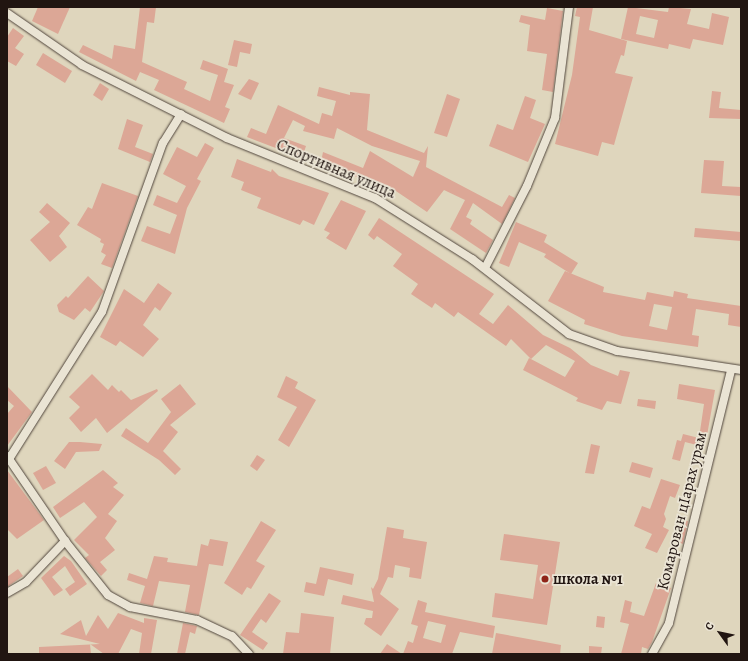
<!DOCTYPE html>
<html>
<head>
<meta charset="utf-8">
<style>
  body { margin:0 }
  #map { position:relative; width:748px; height:661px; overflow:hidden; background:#dfd6bd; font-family:Alegreya,serif }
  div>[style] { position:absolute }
  .building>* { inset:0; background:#dca796 }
  .roads { filter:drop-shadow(0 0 1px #50453c) drop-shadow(0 0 1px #50453c) }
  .street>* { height:8px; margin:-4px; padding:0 4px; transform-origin:4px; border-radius:4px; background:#eae4d4 }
  .dots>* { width:11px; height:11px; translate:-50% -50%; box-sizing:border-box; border:2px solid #eae4d4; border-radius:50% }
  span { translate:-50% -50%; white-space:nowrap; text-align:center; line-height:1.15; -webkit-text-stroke:3.5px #eae4d4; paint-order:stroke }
  .street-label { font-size:16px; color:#211511 }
  .poi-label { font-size:16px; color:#211511; font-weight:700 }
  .left { translate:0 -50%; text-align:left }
  .frame { position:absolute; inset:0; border:8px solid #211511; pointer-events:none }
  .north { position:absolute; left:700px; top:613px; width:40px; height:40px; -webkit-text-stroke:3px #eae4d4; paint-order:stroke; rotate:303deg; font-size:11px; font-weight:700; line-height:16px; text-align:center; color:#211511 }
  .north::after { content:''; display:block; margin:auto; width:14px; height:18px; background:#211511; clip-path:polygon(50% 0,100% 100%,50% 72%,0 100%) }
</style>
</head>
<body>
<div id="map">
  <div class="building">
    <div style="clip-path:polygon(38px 7px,70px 7px,58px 34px,32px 21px)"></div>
    <div style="clip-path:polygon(140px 7px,156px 7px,154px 23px,147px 22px,142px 62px,187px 82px,184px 89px,210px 101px,218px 75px,200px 69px,203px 60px,228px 69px,224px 82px,234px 85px,225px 107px,230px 109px,224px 123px,154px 90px,159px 80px,140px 72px,136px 81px,79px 52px,83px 45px,112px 59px,114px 45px,135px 49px)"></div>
    <div style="clip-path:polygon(577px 7px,593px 7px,589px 30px,627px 41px,624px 56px,621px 55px,615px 73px,633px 77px,614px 145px,602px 142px,598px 156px,555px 144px,572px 75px,580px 17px,575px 16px)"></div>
    <div style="clip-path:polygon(evenodd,628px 7px,668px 12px,669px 7px,691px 9px,687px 24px,709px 29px,712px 13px,729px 17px,723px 45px,693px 39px,690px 49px,669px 44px,668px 49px,621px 39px,628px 7px,640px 16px,658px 20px,654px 38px,636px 34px,640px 16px)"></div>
    <div style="clip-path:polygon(547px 8px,563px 11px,553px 92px,542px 90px,547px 54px,527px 51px,530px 25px,519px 22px,521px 15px,545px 20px)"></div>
    <div style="clip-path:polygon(13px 28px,24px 36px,15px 48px,24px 54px,16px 66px,7px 61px,7px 37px)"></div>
    <div style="clip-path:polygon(234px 40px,252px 44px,250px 54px,240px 52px,237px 67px,228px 65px)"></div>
    <div style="clip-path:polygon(43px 53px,72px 71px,65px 83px,36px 65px)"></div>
    <div style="clip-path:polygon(249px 79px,259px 83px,251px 100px,238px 94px)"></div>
    <div style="clip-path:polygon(100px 83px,109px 89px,102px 101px,93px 95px)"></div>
    <div style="clip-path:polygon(319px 87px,350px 95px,350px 92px,370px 94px,367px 130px,424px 153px,428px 146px,426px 167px,502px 207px,509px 195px,515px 198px,502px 224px,473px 203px,466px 217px,472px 220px,470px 224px,493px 240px,486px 253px,450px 229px,465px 200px,444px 190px,427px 212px,387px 185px,385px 189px,321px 162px,323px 152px,363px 168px,370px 151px,413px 177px,420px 161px,372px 146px,337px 128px,334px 139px,303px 131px,305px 126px,293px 120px,284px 138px,306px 146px,302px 158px,247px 137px,251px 128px,266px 134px,278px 105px,319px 124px,322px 113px,332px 116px,336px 101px,317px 96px)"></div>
    <div style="clip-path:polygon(712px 91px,721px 92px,719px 108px,741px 110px,741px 119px,709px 118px)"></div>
    <div style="clip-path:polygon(447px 94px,460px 99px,447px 137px,434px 133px)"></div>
    <div style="clip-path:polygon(525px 96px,536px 100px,530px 118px,545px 124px,528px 162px,489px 146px,497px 124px,513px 130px)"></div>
    <div style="clip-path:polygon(127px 119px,143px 125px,135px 147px,153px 154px,150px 162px,118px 149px)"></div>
    <div style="clip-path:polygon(205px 143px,214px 148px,197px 179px,201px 181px,187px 208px,175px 254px,141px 241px,147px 226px,170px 234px,177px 215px,153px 205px,157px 195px,177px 203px,186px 186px,163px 174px,177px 147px,197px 157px)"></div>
    <div style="clip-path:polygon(237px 159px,271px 172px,272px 169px,279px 176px,329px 193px,314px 225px,303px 220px,300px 225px,257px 208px,261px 198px,241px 190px,244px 182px,231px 177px)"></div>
    <div style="clip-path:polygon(704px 160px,724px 161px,722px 186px,741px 187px,741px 196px,701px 193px)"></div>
    <div style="clip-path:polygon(102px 183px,138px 196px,112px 268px,101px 264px,106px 255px,101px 252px,104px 244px,100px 242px,101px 239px,77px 225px,88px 207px,92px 209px)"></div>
    <div style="clip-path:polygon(341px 200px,366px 211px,346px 250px,326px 238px,330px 233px,324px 230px)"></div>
    <div style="clip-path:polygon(47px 203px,70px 223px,59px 236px,67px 247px,50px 262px,30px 240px,50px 222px,39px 212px)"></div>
    <div style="clip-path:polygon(379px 218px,494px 294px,479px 314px,493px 324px,508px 305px,543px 335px,570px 348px,591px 365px,618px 376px,620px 370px,630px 372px,621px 404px,607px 401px,602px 410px,576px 401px,578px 398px,523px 370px,529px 358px,565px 377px,575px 361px,546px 345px,531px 359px,511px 339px,506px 346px,458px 312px,454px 317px,435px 303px,432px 308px,411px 294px,418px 284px,393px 266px,402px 254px,377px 236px,374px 240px,368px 235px)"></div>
    <div style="clip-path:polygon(516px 222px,547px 235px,544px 242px,578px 263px,571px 274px,544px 257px,546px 254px,519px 242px,509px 267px,499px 263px)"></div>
    <div style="clip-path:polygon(695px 228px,741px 232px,741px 241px,694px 237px)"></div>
    <div style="clip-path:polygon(evenodd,565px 271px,604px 287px,603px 292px,645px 300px,647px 292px,673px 297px,674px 291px,688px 294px,687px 298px,741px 306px,741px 327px,728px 325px,729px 314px,696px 309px,692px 335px,699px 336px,698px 347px,622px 336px,584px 324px,585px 320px,548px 301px,565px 271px,654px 304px,672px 307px,667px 330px,649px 326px,654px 304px)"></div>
    <div style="clip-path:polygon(88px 276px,104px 291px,90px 312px,85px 308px,74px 320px,59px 312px,57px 305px,66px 296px,68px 298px)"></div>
    <div style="clip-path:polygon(158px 283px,172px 293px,160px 311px,155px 307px,143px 325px,159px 339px,143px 357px,120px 341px,116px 346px,100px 337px,124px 289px,144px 303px)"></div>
    <div style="clip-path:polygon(92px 374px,108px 390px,112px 385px,119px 392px,121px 390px,131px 400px,157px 389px,158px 391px,107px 433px,96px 418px,81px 432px,69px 418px,80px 407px,69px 397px)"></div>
    <div style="clip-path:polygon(286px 376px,298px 382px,295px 388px,316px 400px,289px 447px,278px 440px,297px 407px,277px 397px)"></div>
    <div style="clip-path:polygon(180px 384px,196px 404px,170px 425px,178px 432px,163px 451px,181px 469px,175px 475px,159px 460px,121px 436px,126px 428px,148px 443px,171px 412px,161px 399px)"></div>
    <div style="clip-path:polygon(679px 384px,715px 390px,705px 447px,685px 442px,680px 461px,672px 459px,677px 440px,681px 441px,683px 434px,699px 438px,704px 404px,677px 399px)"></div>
    <div style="clip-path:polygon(7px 386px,32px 412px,7px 446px,7px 414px,14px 406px,7px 400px)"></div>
    <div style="clip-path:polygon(638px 399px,656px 401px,655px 409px,637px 406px)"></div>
    <div style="clip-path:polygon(69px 442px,80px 442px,102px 444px,99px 451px,76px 452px,65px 469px,54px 461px)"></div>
    <div style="clip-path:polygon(591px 444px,600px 446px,594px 474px,585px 473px)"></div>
    <div style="clip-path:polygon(257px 455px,265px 460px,257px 471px,250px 466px)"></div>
    <div style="clip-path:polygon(632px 462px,653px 468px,650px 478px,629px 472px)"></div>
    <div style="clip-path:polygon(46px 466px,56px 483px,43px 490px,33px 473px)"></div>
    <div style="clip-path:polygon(7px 470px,44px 520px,17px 539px,7px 529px)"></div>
    <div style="clip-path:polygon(103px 470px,118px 483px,113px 487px,124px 495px,108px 514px,117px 521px,105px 538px,115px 550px,100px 562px,107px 570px,101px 576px,85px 558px,89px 555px,74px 540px,97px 517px,84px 502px,60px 518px,53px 507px)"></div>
    <div style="clip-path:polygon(661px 479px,680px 485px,675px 498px,670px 496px,664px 514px,666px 519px,663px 527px,669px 530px,657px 553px,645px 548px,652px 534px,634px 526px,642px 506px,650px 509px)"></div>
    <div style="clip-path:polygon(681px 520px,688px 521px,683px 544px,676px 541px)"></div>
    <div style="clip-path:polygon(261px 521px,276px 530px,256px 561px,265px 566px,251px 589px,247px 587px,242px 595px,224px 583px)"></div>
    <div style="clip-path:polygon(387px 527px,404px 530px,403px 538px,427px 542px,421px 579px,409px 577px,410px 568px,395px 565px,393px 578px,388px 577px,380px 594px,399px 609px,381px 636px,364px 624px,366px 618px,372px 618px,373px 611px,341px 604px,343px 595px,374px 602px,371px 587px,373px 589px,378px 579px)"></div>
    <div style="clip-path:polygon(504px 534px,560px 542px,547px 625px,492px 617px,495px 593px,533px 599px,538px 565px,500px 560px)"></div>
    <div style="clip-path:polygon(210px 539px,228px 542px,223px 566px,209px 564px,199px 615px,185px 612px,190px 585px,159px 581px,153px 606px,140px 603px,145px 586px,127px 580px,129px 573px,147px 579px,154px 556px,168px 558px,167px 562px,197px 566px,201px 544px,208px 546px)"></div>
    <div style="clip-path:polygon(64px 556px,71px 561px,87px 584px,70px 596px,65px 589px,75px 582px,65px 566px,52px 577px,63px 590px,54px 596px,41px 578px)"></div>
    <div style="clip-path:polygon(320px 567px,354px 574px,352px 585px,328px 579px,324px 596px,304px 592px,306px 582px,316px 584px)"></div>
    <div style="clip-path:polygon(18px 569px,23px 576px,7px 587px,7px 577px)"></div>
    <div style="clip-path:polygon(656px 583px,671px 588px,652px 642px,648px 649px,642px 647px,641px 654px,621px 654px,629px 624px,620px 622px,625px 600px,632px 602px,630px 612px,644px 616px)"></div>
    <div style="clip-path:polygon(269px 593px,281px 601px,266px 623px,261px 619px,252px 632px,268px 643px,263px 650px,240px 635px)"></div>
    <div style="clip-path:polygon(evenodd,418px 600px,427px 603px,425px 612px,495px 626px,493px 638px,460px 632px,452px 654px,403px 654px,408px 641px,413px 643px,418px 626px,411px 624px,418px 600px,428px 621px,446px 625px,441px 643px,423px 638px,428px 621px)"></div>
    <div style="clip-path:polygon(118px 613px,144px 623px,144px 618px,157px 620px,151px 654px,139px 654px,142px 633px,131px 629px,118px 654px,104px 654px,90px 644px,91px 654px,39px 654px,39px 647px,100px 644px,60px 634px,81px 620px,86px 636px,98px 615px,108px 629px)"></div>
    <div style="clip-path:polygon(301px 613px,334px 617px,330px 654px,283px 654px,286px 632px,299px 633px)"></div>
    <div style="clip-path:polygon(597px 616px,605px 617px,604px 628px,596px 627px)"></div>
    <div style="clip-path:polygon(183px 623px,197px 626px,195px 634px,190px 632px,185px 654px,177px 654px)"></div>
    <div style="clip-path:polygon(496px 633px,561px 645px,560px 654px,492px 654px)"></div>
    <div style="clip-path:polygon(387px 644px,402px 654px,380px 654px)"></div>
    <div style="clip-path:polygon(589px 646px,602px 647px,601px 654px,589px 654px)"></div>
  </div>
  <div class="roads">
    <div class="street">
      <div style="left:7px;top:13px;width:91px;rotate:34.7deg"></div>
      <div style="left:82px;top:65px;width:162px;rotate:26.7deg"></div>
      <div style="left:227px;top:138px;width:160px;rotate:22.1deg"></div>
      <div style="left:375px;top:198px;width:115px;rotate:32.2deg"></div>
      <div style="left:472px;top:259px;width:123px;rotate:37.7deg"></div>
      <div style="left:569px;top:334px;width:51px;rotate:19.5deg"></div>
      <div style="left:617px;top:351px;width:125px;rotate:8.7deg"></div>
      <div style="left:485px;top:268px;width:92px;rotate:-62.9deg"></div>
      <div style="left:527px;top:186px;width:74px;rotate:-67.6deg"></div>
      <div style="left:555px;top:118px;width:112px;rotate:-82.8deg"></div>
      <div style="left:7px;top:456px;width:103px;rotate:55.7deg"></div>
      <div style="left:65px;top:541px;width:69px;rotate:51.5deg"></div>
      <div style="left:108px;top:595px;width:25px;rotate:29deg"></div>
      <div style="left:130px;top:607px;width:68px;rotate:11deg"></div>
      <div style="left:197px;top:620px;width:38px;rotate:25deg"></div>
      <div style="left:232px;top:636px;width:25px;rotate:47deg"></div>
      <div style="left:9px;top:459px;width:174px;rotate:-57.7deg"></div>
      <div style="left:102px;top:312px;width:180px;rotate:-70.2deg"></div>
      <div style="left:163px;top:143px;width:34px;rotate:-58deg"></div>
      <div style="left:7px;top:593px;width:22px;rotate:-30deg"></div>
      <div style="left:26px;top:582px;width:57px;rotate:-46.4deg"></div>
      <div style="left:652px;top:654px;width:35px;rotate:-61deg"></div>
      <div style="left:669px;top:623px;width:260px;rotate:-76.2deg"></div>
    </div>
  </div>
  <div class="dots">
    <div style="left:545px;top:579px;background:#8f2418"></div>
  </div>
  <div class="street-label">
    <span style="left:336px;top:169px;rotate:23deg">Спортивная улица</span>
    <span style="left:682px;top:511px;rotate:-76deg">Комарован цIарах урам</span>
  </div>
  <div class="poi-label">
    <span class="left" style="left:553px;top:579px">школа №1</span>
  </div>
  <div class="frame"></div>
  <div class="north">С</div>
</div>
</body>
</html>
